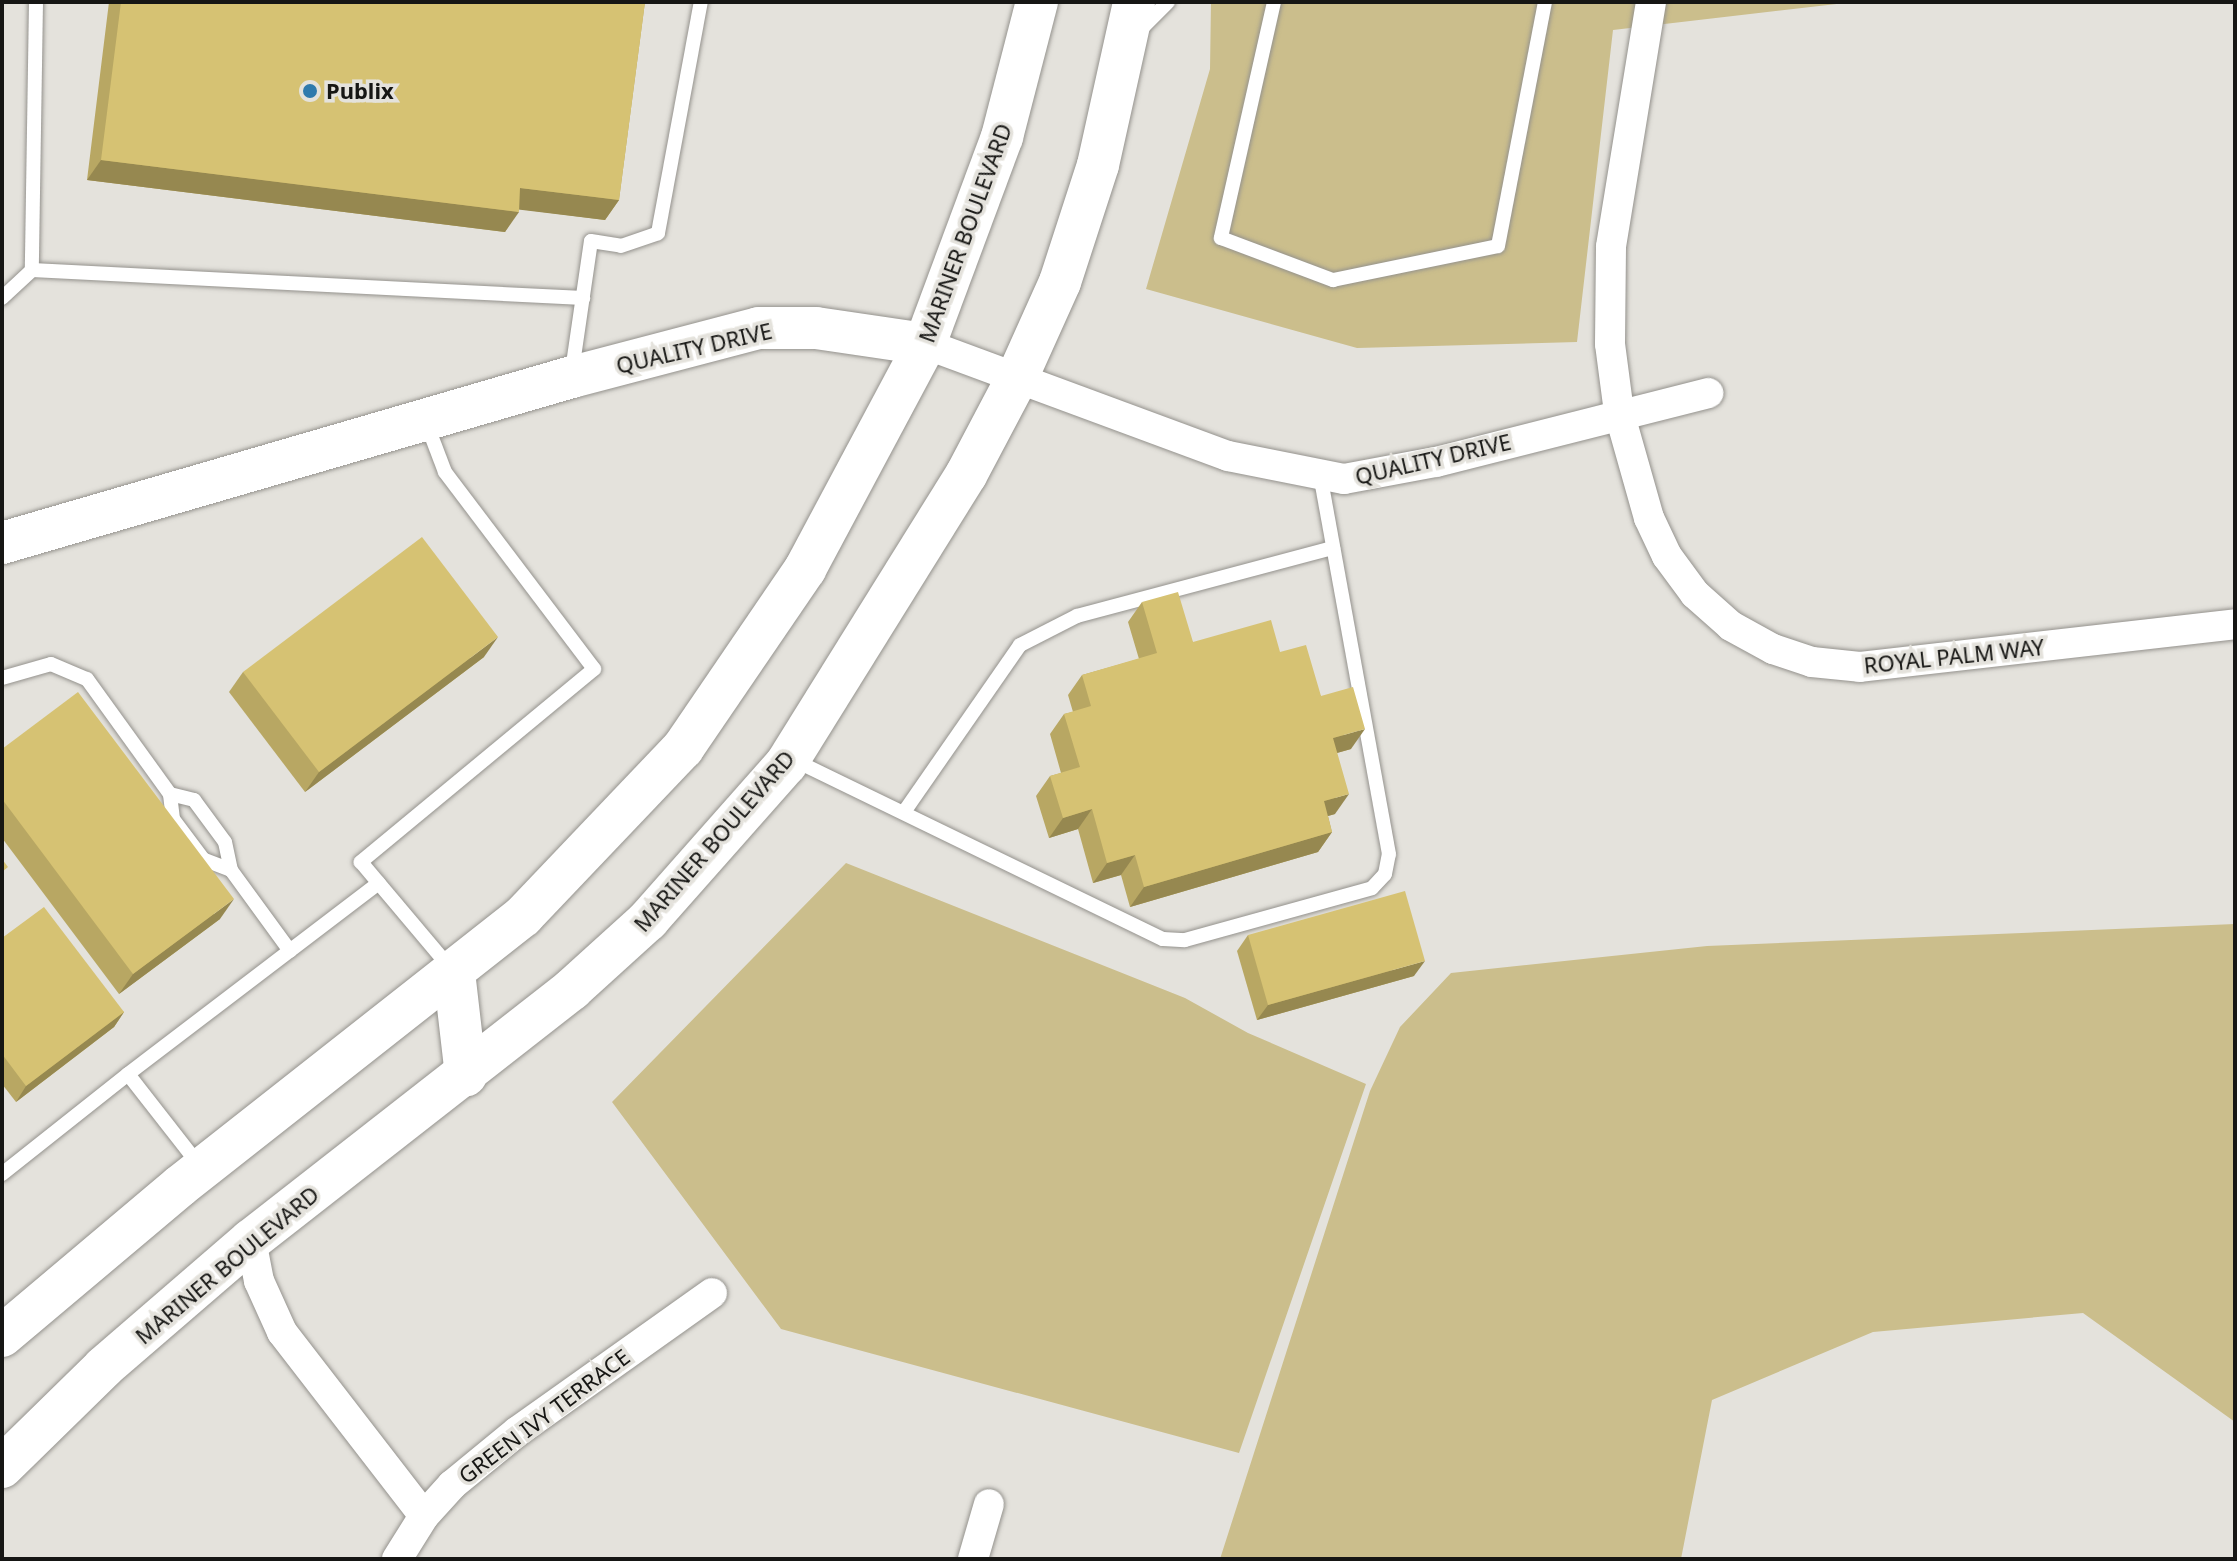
<!DOCTYPE html>
<html>
<head>
<meta charset="utf-8">
<style>
  body { margin:0 }
  #map { position:relative; width:2237px; height:1561px; overflow:hidden; background:#e4e2dc; font-family:"Noto Sans",sans-serif }
  div>[style] { position:absolute }
  .green>* { inset:0; background:#cbbe8c }
  .roads { filter:drop-shadow(0 0 2px #94928d) drop-shadow(0 0 2px #94928d) }
  .lane>* { height:14px; margin:-7px; padding:0 7px; transform-origin:7px; border-radius:7px; background:#fff }
  .street>* { height:30px; margin:-15px; padding:0 15px; transform-origin:15px; border-radius:15px; background:#fff }
  .secondary>* { height:42px; margin:-21px; padding:0 21px; transform-origin:21px; border-radius:21px; background:#fff }
  .wall>* { inset:0; background:#b8a763 }
  .shaded-wall>* { inset:0; background:#968850 }
  .building>* { inset:0; background:#d6c273 }
  .dots>* { width:22px; height:22px; translate:-50% -50%; box-sizing:border-box; border:4px solid #e4e2dc; border-radius:50% }
  span { translate:-50% -50%; white-space:nowrap; text-align:center; line-height:1.15; -webkit-text-stroke:7px #e4e2dc; paint-order:stroke }
  .poi-label { font-size:22px; color:#161614; font-weight:700 }
  .left { translate:0 -50%; text-align:left }
  .street-label { font-size:22px; color:#161614 }
  .frame { position:absolute; inset:0; border:4px solid #161614; pointer-events:none }
</style>
</head>
<body>
<div id="map">
  <div class="green">
    <div style="clip-path:polygon(1211px 2px,1854px 2px,1613px 30px,1577px 342px,1357px 348px,1146px 289px,1210px 69px)"></div>
    <div style="clip-path:polygon(846px 863px,1185px 998px,1248px 1033px,1366px 1084px,1239px 1453px,781px 1329px,612px 1102px)"></div>
    <div style="clip-path:polygon(2235px 924px,2235px 1422px,2083px 1313px,1873px 1332px,1712px 1400px,1681px 1559px,1220px 1559px,1370px 1091px,1400px 1027px,1451px 973px,1707px 946px)"></div>
  </div>
  <div class="roads">
    <div class="lane">
      <div style="left:36px;top:2px;width:268px;rotate:90.9deg"></div>
      <div style="left:32px;top:270px;width:552px;rotate:2.91deg"></div>
      <div style="left:1274px;top:2px;width:242px;rotate:102.7deg"></div>
      <div style="left:1221px;top:238px;width:120px;rotate:20.6deg"></div>
      <div style="left:1333px;top:280px;width:168px;rotate:-11.6deg"></div>
      <div style="left:1498px;top:246px;width:248px;rotate:-79.1deg"></div>
      <div style="left:1139px;top:31px;width:41px;rotate:-45deg"></div>
      <div style="left:2px;top:298px;width:41px;rotate:-43deg"></div>
      <div style="left:572px;top:371px;width:131px;rotate:-81.7deg"></div>
      <div style="left:591px;top:241px;width:30px;rotate:9deg"></div>
      <div style="left:621px;top:246px;width:39px;rotate:-19deg"></div>
      <div style="left:658px;top:233px;width:235px;rotate:-79.5deg"></div>
      <div style="left:426px;top:422px;width:53px;rotate:69.2deg"></div>
      <div style="left:445px;top:472px;width:247px;rotate:52.9deg"></div>
      <div style="left:594px;top:669px;width:303px;rotate:140.4deg"></div>
      <div style="left:361px;top:862px;width:140px;rotate:49.9deg"></div>
      <div style="left:2px;top:678px;width:51px;rotate:-15.9deg"></div>
      <div style="left:51px;top:664px;width:39px;rotate:23deg"></div>
      <div style="left:87px;top:679px;width:142px;rotate:54.2deg"></div>
      <div style="left:794px;top:760px;width:410px;rotate:25.9deg"></div>
      <div style="left:1163px;top:939px;width:22px;rotate:3deg"></div>
      <div style="left:1185px;top:940px;width:194px;rotate:-15.5deg"></div>
      <div style="left:1372px;top:888px;width:19px;rotate:-47deg"></div>
      <div style="left:1385px;top:874px;width:20px;rotate:-79deg"></div>
      <div style="left:1389px;top:854px;width:385px;rotate:-100.3deg"></div>
      <div style="left:904px;top:812px;width:203px;rotate:-55.2deg"></div>
      <div style="left:1020px;top:645px;width:64px;rotate:-27deg"></div>
      <div style="left:1077px;top:616px;width:265px;rotate:-14.9deg"></div>
      <div style="left:231px;top:870px;width:30px;rotate:-159deg"></div>
      <div style="left:203px;top:859px;width:50px;rotate:-126.9deg"></div>
      <div style="left:173px;top:819px;width:25px;rotate:-97deg"></div>
      <div style="left:170px;top:794px;width:25px;rotate:14deg"></div>
      <div style="left:194px;top:800px;width:52px;rotate:53.6deg"></div>
      <div style="left:225px;top:842px;width:29px;rotate:78deg"></div>
      <div style="left:231px;top:870px;width:100px;rotate:53.9deg"></div>
      <div style="left:199px;top:1165px;width:115px;rotate:-128deg"></div>
      <div style="left:128px;top:1074px;width:315px;rotate:-37.3deg"></div>
      <div style="left:2px;top:1174px;width:161px;rotate:-38.4deg"></div>
    </div>
    <div class="street">
      <div style="left:1651px;top:2px;width:248px;rotate:99.3deg"></div>
      <div style="left:1611px;top:247px;width:97px;rotate:90.6deg"></div>
      <div style="left:1610px;top:344px;width:69px;rotate:82.5deg"></div>
      <div style="left:1619px;top:412px;width:110px;rotate:74.2deg"></div>
      <div style="left:1649px;top:518px;width:42px;rotate:64.7deg"></div>
      <div style="left:1667px;top:556px;width:47px;rotate:53.6deg"></div>
      <div style="left:1695px;top:594px;width:48px;rotate:41.6deg"></div>
      <div style="left:1731px;top:626px;width:48px;rotate:28.7deg"></div>
      <div style="left:1773px;top:649px;width:41px;rotate:18.4deg"></div>
      <div style="left:1812px;top:662px;width:48px;rotate:5.9deg"></div>
      <div style="left:1860px;top:667px;width:377px;rotate:-6.5deg"></div>
      <div style="left:925px;top:344px;width:323px;rotate:20.3deg"></div>
      <div style="left:1228px;top:456px;width:118px;rotate:11.2deg"></div>
      <div style="left:1344px;top:479px;width:94px;rotate:-10.5deg"></div>
      <div style="left:1436px;top:462px;width:281px;rotate:-14.2deg"></div>
      <div style="left:251px;top:1240px;width:42px;rotate:79deg"></div>
      <div style="left:259px;top:1281px;width:56px;rotate:65.7deg"></div>
      <div style="left:282px;top:1332px;width:232px;rotate:52.3deg"></div>
      <div style="left:397px;top:1559px;width:51px;rotate:-57.9deg"></div>
      <div style="left:424px;top:1516px;width:42px;rotate:-47.9deg"></div>
      <div style="left:452px;top:1485px;width:85px;rotate:-39.3deg"></div>
      <div style="left:518px;top:1431px;width:238px;rotate:-35.4deg"></div>
      <div style="left:973px;top:1559px;width:57px;rotate:-73.8deg"></div>
    </div>
    <div class="secondary">
      <div style="left:2px;top:543px;width:594px;rotate:-16.24deg"></div>
      <div style="left:572px;top:377px;width:193px;rotate:-14.7deg"></div>
      <div style="left:759px;top:328px;width:57px"></div>
      <div style="left:816px;top:328px;width:110px;rotate:8.4deg"></div>
      <div style="left:454px;top:972px;width:104px;rotate:83.4deg"></div>
      <div style="left:2px;top:1336px;width:233px;rotate:-40.1deg"></div>
      <div style="left:180px;top:1186px;width:437px;rotate:-38.2deg"></div>
      <div style="left:523px;top:916px;width:232px;rotate:-46.4deg"></div>
      <div style="left:683px;top:748px;width:217px;rotate:-55.7deg"></div>
      <div style="left:805px;top:569px;width:255px;rotate:-61.9deg"></div>
      <div style="left:925px;top:344px;width:221px;rotate:-69.6deg"></div>
      <div style="left:1002px;top:137px;width:139px;rotate:-75.5deg"></div>
      <div style="left:2px;top:1467px;width:143px;rotate:-44.4deg"></div>
      <div style="left:104px;top:1367px;width:194px;rotate:-40.8deg"></div>
      <div style="left:251px;top:1240px;width:407px;rotate:-38deg"></div>
      <div style="left:572px;top:989px;width:103px;rotate:-42.2deg"></div>
      <div style="left:648px;top:920px;width:208px;rotate:-48.5deg"></div>
      <div style="left:786px;top:764px;width:340px;rotate:-58.1deg"></div>
      <div style="left:966px;top:475px;width:107px;rotate:-62.2deg"></div>
      <div style="left:1016px;top:380px;width:107px;rotate:-65.8deg"></div>
      <div style="left:1060px;top:282px;width:123px;rotate:-72deg"></div>
      <div style="left:1098px;top:165px;width:167px;rotate:-77.5deg"></div>
    </div>
  </div>
  <div class="wall">
    <div style="clip-path:polygon(109px 2px,645px 2px,619px 200px,605px 220px,519px 209px,505px 232px,87px 180px)"></div>
    <div style="clip-path:polygon(1142px 602px,1193px 642px,1280px 652px,1321px 696px,1351px 749px,1337px 753px,1335px 814px,1328px 816px,1332px 832px,1318px 852px,1130px 907px,1121px 875px,1093px 883px,1078px 829px,1049px 838px,1036px 796px,1050px 776px,1061px 773px,1050px 734px,1064px 714px,1073px 712px,1068px 695px,1082px 675px,1139px 659px,1128px 622px)"></div>
    <div style="clip-path:polygon(484px 657px,305px 792px,229px 692px,243px 672px)"></div>
    <div style="clip-path:polygon(2px 749px,220px 919px,119px 994px,2px 838px)"></div>
    <div style="clip-path:polygon(1248px 935px,1414px 976px,1257px 1020px,1237px 951px)"></div>
    <div style="clip-path:polygon(2px 938px,124px 1012px,114px 1027px,16px 1102px,2px 1084px)"></div>
  </div>
  <div class="shaded-wall">
    <div style="clip-path:polygon(101px 160px,519px 212px,505px 232px,87px 180px)"></div>
    <div style="clip-path:polygon(520px 188px,619px 200px,605px 220px,506px 208px)"></div>
    <div style="clip-path:polygon(498px 637px,484px 657px,305px 792px,319px 772px)"></div>
    <div style="clip-path:polygon(1365px 729px,1351px 749px,1319px 758px,1333px 738px)"></div>
    <div style="clip-path:polygon(1349px 794px,1335px 814px,1310px 821px,1324px 801px)"></div>
    <div style="clip-path:polygon(1092px 809px,1078px 829px,1049px 838px,1063px 818px)"></div>
    <div style="clip-path:polygon(1332px 832px,1318px 852px,1130px 907px,1144px 887px)"></div>
    <div style="clip-path:polygon(1135px 855px,1121px 875px,1093px 883px,1107px 863px)"></div>
    <div style="clip-path:polygon(234px 899px,220px 919px,119px 994px,133px 974px)"></div>
    <div style="clip-path:polygon(1425px 961px,1414px 976px,1257px 1020px,1268px 1005px)"></div>
    <div style="clip-path:polygon(124px 1012px,114px 1027px,16px 1102px,26px 1086px)"></div>
  </div>
  <div class="building">
    <div style="clip-path:polygon(121px 2px,645px 2px,619px 200px,520px 188px,519px 212px,101px 160px)"></div>
    <div style="clip-path:polygon(422px 537px,498px 637px,319px 772px,243px 672px)"></div>
    <div style="clip-path:polygon(1178px 592px,1193px 642px,1271px 620px,1280px 652px,1306px 645px,1321px 696px,1353px 687px,1365px 729px,1333px 738px,1349px 794px,1324px 801px,1332px 832px,1144px 887px,1135px 855px,1107px 863px,1092px 809px,1063px 818px,1050px 776px,1080px 767px,1064px 714px,1091px 706px,1082px 675px,1157px 653px,1142px 602px)"></div>
    <div style="clip-path:polygon(78px 692px,234px 899px,133px 974px,2px 799px,2px 749px)"></div>
    <div style="clip-path:polygon(2px 859px,8px 867px,2px 872px)"></div>
    <div style="clip-path:polygon(1405px 891px,1425px 961px,1268px 1005px,1248px 935px)"></div>
    <div style="clip-path:polygon(44px 907px,124px 1012px,26px 1086px,2px 1054px,2px 938px)"></div>
  </div>
  <div class="dots">
    <div style="left:310px;top:91px;background:#2f7aad"></div>
  </div>
  <div class="poi-label">
    <span class="left" style="left:326px;top:91px">Publix</span>
  </div>
  <div class="street-label">
    <span style="left:965px;top:233px;rotate:-70deg">MARINER BOULEVARD</span>
    <span style="left:694px;top:348px;rotate:-13deg">QUALITY DRIVE</span>
    <span style="left:1433px;top:459px;rotate:-13deg">QUALITY DRIVE</span>
    <span style="left:1954px;top:656px;rotate:-6deg">ROYAL PALM WAY</span>
    <span style="left:714px;top:841px;rotate:-49deg">MARINER BOULEVARD</span>
    <span style="left:227px;top:1265px;rotate:-40deg">MARINER BOULEVARD</span>
    <span style="left:544px;top:1416px;rotate:-37deg">GREEN IVY TERRACE</span>
  </div>
  <div class="frame"></div>
</div>
</body>
</html>
